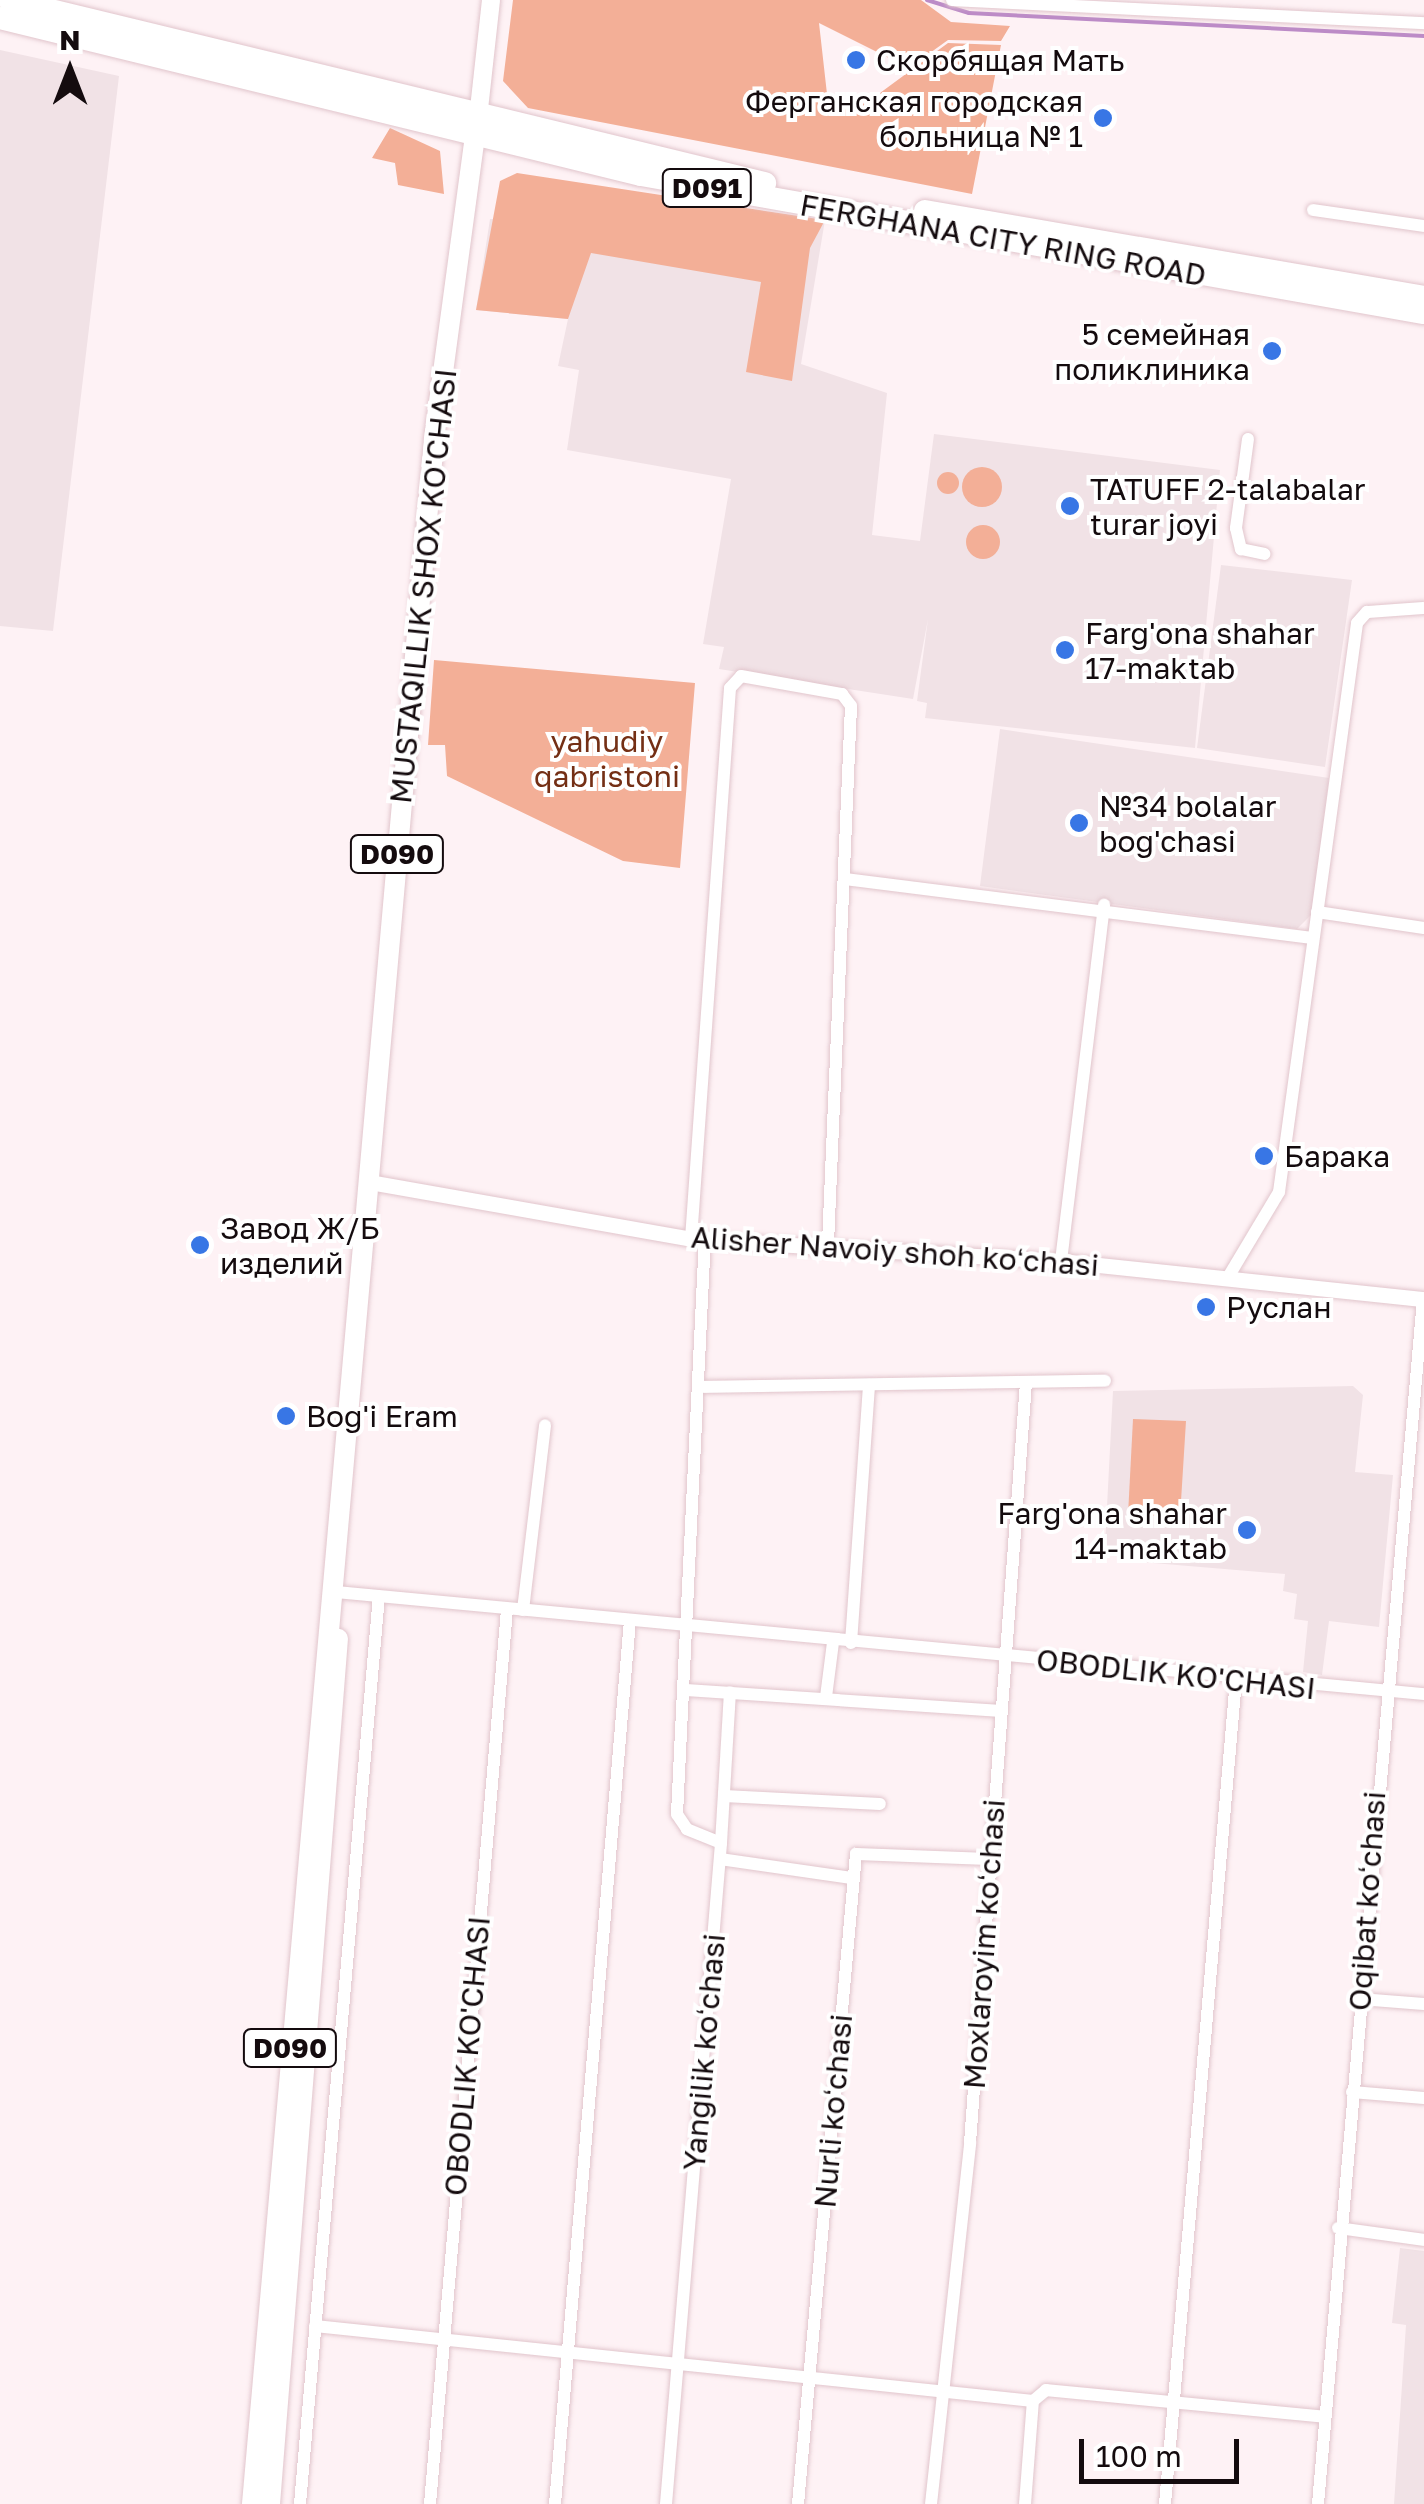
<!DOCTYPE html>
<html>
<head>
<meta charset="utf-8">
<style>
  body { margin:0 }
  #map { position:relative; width:1424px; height:2504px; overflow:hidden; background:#fef2f5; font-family:"Golos Text",sans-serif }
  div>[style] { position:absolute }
  .built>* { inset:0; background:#f1e2e6 }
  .green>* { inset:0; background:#f3af97 }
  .round { border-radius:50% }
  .stream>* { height:4px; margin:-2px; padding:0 2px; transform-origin:2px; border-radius:2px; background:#bc8bc7 }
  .roads { filter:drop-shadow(0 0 2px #e1c5cc) drop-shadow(0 0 2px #e1c5cc) }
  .minor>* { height:12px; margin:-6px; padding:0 6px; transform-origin:6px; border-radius:6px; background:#fff }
  .tertiary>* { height:15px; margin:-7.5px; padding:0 7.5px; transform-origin:7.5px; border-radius:7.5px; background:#fff }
  .secondary>* { height:18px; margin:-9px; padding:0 9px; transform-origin:9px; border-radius:9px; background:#fff }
  .primary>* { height:20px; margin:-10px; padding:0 10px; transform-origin:10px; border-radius:10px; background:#fff }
  .trunk>* { height:22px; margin:-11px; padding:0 11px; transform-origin:11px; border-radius:11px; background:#fff }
  .dots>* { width:28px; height:28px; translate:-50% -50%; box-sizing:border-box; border:5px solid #fff; border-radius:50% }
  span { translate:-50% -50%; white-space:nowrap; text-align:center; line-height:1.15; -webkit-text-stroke:8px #fff; paint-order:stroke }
  .shield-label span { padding:2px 8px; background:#fff; border:2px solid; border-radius:8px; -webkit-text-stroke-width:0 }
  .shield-label { font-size:28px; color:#140b0e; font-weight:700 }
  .poi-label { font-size:30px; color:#140b0e }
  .left { translate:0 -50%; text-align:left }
  .right { translate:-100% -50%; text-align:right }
  .street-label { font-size:30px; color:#140b0e }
  .park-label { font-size:30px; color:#742f15 }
  .north { position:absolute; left:20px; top:20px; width:100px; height:100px; -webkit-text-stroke:8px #fff; paint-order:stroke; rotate:0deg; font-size:28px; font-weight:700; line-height:40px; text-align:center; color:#140b0e }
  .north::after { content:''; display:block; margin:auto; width:35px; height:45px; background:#140b0e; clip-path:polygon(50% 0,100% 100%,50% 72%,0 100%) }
  .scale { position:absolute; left:1079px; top:2439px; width:160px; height:45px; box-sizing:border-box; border:5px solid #140b0e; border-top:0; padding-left:12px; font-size:30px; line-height:35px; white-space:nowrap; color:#140b0e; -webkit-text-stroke:8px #fff; paint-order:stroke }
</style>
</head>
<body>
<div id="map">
  <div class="built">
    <div style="clip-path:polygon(0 50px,119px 76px,53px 631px,0 626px)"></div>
    <div style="clip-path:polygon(490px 219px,825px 220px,801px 364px,887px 393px,872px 535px,920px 541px,934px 434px,1220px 470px,1195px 748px,925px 718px,927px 703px,917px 701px,928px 619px,913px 699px,719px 669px,724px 647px,703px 644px,731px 479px,567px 450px,579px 370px,558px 366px,568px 319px,476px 310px)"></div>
    <div style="clip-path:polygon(1221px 565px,1352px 580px,1325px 767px,1197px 748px)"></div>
    <div style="clip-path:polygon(1000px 729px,1329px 778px,1313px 913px,1297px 929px,980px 886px)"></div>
    <div style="clip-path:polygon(1353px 1386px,1363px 1395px,1355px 1472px,1393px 1475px,1379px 1627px,1329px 1621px,1322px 1675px,1303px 1672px,1308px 1621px,1294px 1619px,1297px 1594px,1283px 1591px,1285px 1574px,1141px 1562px,1105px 1545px,1113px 1391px)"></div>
    <div style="clip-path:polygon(1400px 2248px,1424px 2251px,1424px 2504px,1394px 2504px,1406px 2325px,1392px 2323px)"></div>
  </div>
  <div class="green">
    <div style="clip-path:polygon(513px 0,921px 0,951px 22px,1010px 26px,1001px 41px,948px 40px,909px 68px,819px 23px,827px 94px,865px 104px,948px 43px,1001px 45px,972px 194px,528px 108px,503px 81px)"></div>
    <div style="clip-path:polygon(390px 128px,440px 151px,444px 194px,398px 185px,395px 163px,372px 158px)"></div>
    <div style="clip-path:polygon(517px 173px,825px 220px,810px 248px,792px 381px,746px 372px,761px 282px,591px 253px,568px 319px,476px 310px,500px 181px)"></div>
    <div class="round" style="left:962px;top:467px;width:40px;height:40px"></div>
    <div class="round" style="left:937px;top:472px;width:22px;height:22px"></div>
    <div class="round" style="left:966px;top:525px;width:34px;height:34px"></div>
    <div style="clip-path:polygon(434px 660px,695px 683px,680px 868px,623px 861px,447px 776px,445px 745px,428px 745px)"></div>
    <div style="clip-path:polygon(1133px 1419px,1186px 1421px,1180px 1517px,1128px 1515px)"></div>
  </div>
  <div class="stream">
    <div style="left:927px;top:0;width:44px;rotate:17.2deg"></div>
    <div style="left:969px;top:13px;width:456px;rotate:2.9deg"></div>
  </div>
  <div class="roads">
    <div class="minor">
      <div style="left:952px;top:0;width:473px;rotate:2.8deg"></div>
      <div style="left:1313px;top:210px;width:112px;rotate:8.2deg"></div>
      <div style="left:1248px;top:439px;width:90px;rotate:97.7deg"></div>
      <div style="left:1236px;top:528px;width:22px;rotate:77deg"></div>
      <div style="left:1241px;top:549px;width:24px;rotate:12deg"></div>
      <div style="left:845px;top:879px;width:471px;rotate:7.2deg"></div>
      <div style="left:1317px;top:912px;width:108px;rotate:8.5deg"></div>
      <div style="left:691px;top:1239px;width:552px;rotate:-85.95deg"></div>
      <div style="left:730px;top:688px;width:16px;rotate:-47deg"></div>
      <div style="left:741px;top:676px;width:103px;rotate:10.1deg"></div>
      <div style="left:842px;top:694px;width:15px;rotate:53deg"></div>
      <div style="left:851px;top:706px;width:537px;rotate:92.45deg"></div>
      <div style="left:1061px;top:1261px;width:359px;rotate:-83.1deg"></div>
      <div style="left:1227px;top:1279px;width:101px;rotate:-59.1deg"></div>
      <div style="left:1279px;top:1192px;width:574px;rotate:-82.19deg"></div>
      <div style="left:1357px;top:623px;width:15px;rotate:-48deg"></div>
      <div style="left:1367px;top:612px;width:57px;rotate:-4deg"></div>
      <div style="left:704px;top:1387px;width:401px;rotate:-0.9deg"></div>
      <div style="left:336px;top:1592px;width:1093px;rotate:5.36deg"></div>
      <div style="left:523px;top:1610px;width:186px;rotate:-83.2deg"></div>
      <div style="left:851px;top:1643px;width:259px;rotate:-86deg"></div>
      <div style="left:686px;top:1690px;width:316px;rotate:3.8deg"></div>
      <div style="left:826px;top:1697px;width:55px;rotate:-82.7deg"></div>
      <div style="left:724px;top:1796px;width:156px;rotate:2.9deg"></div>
      <div style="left:721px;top:1843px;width:151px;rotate:-86.6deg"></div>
      <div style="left:720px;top:1859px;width:133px;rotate:8.2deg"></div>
      <div style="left:1360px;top:1999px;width:64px;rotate:4.5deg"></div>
      <div style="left:1352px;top:2092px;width:72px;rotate:4.8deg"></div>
      <div style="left:1338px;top:2228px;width:87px;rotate:7.9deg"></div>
      <div style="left:315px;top:2326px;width:722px;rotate:5.96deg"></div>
      <div style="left:1033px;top:2401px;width:17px;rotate:-40deg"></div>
      <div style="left:1046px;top:2390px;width:279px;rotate:5.5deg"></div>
      <div style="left:300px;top:2504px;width:911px;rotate:-85.03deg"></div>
      <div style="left:430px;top:2504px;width:898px;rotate:-85.08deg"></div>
      <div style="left:555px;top:2504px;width:887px;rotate:-85.15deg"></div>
      <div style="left:666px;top:2504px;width:663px;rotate:-85.24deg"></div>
      <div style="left:721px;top:1843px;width:37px;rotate:-158deg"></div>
      <div style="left:687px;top:1829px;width:18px;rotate:-124deg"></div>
      <div style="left:677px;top:1814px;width:578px;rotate:-87.22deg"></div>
      <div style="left:798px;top:2504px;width:653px;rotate:-84.9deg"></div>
      <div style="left:856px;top:1854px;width:133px;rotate:2.2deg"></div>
      <div style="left:931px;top:2504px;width:363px;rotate:-83.8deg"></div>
      <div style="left:970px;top:2143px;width:763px;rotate:-85.79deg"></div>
      <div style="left:1025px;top:2504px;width:103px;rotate:-85.6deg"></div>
      <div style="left:1165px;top:2504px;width:827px;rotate:-85.08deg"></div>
      <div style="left:1318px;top:2504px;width:1210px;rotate:-85.02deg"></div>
    </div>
    <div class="tertiary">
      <div style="left:369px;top:1182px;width:327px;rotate:10deg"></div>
      <div style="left:691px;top:1239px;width:371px;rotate:3.4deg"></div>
      <div style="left:1061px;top:1261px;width:365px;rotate:6deg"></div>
    </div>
    <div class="secondary">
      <div style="left:478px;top:118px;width:119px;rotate:-83.7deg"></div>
    </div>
    <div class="primary">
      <div style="left:252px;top:2504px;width:2073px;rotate:-84.96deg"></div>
      <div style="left:434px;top:439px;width:320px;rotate:-82.3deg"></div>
      <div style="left:270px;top:2504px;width:868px;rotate:-85.51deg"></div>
    </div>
    <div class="trunk">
      <div style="left:9px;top:0;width:778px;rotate:13.61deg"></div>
      <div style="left:0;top:18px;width:660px;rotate:13.76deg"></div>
      <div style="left:641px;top:175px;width:795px;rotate:10deg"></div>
      <div style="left:925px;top:211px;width:506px;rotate:9.78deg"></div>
    </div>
  </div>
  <div class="dots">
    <div style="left:856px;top:60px;background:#3876e5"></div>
    <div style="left:1103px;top:118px;background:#3876e5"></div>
    <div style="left:1272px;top:351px;background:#3876e5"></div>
    <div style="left:1070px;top:506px;background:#3876e5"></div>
    <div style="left:1065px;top:650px;background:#3876e5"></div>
    <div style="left:1079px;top:823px;background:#3876e5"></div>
    <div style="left:1264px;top:1156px;background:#3876e5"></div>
    <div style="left:200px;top:1245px;background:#3876e5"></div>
    <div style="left:1206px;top:1307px;background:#3876e5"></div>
    <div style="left:286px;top:1416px;background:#3876e5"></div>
    <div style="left:1247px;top:1530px;background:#3876e5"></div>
  </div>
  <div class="shield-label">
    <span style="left:707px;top:188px">D091</span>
    <span style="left:397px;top:854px">D090</span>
    <span style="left:290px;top:2048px">D090</span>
  </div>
  <div class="poi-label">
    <span class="left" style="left:876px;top:60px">Скорбящая Мать</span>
    <span class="right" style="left:1083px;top:118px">Ферганская городская<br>больница № 1</span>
    <span class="right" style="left:1250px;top:351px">5 семейная<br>поликлиника</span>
    <span class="left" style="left:1090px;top:506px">TATUFF 2-talabalar<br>turar joyi</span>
    <span class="left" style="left:1085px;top:650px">Farg'ona shahar<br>17-maktab</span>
    <span class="left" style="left:1099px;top:823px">№34 bolalar<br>bog'chasi</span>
    <span class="left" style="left:1284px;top:1156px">Барака</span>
    <span class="left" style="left:220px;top:1245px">Завод Ж/Б<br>изделий</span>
    <span class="left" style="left:1226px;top:1307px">Руслан</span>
    <span class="left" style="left:306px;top:1416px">Bog'i Eram</span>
    <span class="right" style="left:1227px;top:1530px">Farg'ona shahar<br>14-maktab</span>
  </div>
  <div class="street-label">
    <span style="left:1003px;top:240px;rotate:10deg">FERGHANA CITY RING ROAD</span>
    <span style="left:423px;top:586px;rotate:-84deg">MUSTAQILLIK SHOX KO'CHASI</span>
    <span style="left:895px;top:1251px;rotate:4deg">Alisher Navoiy shoh koʻchasi</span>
    <span style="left:1176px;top:1674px;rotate:6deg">OBODLIK KO'CHASI</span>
    <span style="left:1367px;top:1901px;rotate:-86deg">Oqibat koʻchasi</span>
    <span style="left:984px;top:1944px;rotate:-86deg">Moxlaroyim koʻchasi</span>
    <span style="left:704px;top:2052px;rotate:-85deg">Yangilik koʻchasi</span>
    <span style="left:467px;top:2056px;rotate:-85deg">OBODLIK KO'CHASI</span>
    <span style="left:833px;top:2111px;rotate:-85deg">Nurli koʻchasi</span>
  </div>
  <div class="park-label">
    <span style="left:607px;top:758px">yahudiy<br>qabristoni</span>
  </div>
  <div class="north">N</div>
  <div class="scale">100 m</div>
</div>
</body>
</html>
